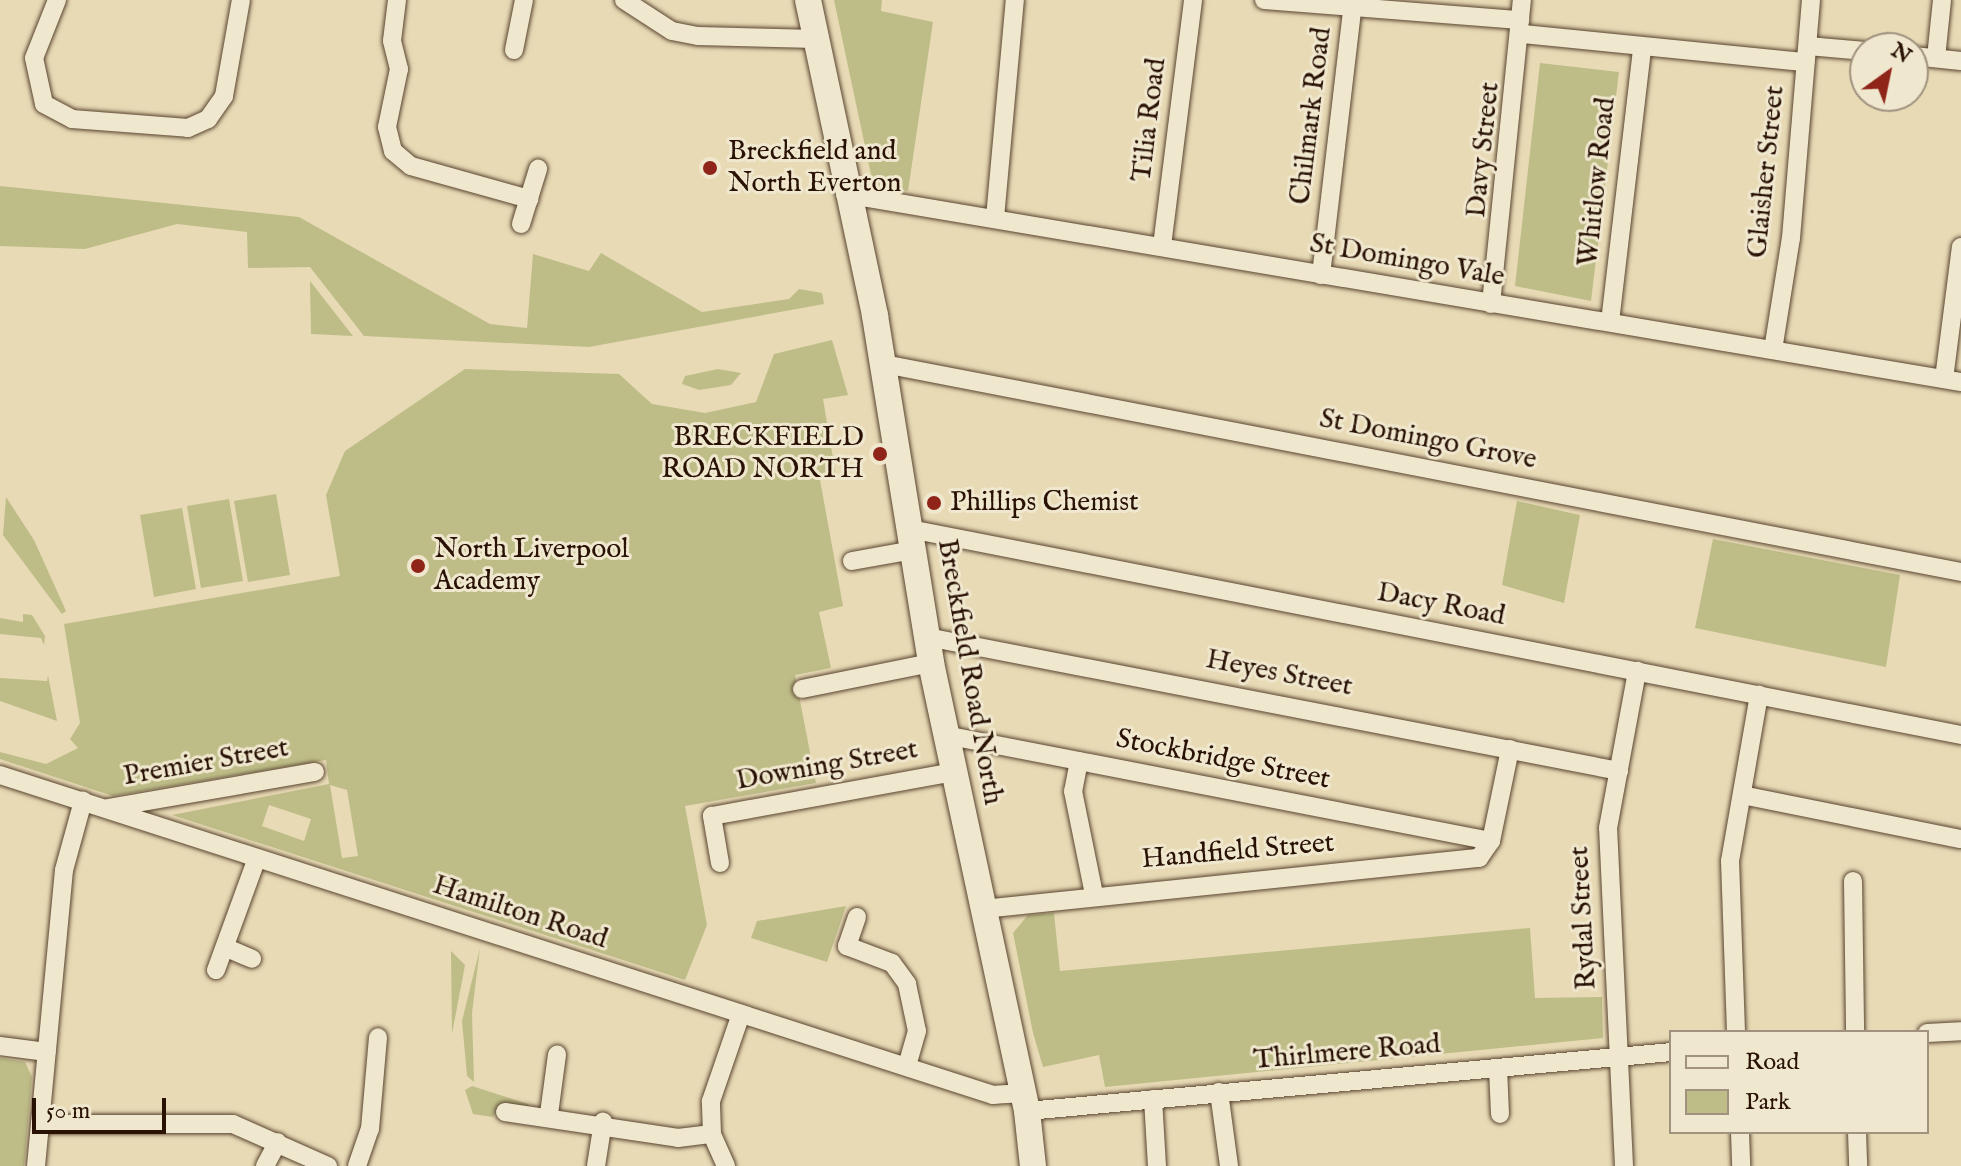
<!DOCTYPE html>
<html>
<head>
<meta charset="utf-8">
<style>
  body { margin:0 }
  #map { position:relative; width:1961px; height:1166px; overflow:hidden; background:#e8dab5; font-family:"IM FELL English",serif }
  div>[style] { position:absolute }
  .green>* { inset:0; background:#bebd88 }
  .roads { filter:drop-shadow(0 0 2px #594430) drop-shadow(0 0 2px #594430) }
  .street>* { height:18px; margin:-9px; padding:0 9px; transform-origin:9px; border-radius:9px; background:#f0e7cf }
  .secondary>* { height:26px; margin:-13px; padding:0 13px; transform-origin:13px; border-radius:13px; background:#f0e7cf }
  .dots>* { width:22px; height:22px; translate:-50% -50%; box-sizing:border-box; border:4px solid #f0e7cf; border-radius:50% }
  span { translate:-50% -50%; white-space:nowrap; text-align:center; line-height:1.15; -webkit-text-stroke:6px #f0e7cf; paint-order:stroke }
  .street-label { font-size:28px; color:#291204 }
  .poi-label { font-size:28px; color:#291204 }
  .left { translate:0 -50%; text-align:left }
  .right { translate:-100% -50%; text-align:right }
  .legend { position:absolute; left:1669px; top:1030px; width:260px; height:104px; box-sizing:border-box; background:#f0e7cf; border:2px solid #a0927e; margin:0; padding:10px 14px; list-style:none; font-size:24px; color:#291204 }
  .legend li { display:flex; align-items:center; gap:16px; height:40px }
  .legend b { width:40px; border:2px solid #a0927e }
  .north { position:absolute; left:1849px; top:32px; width:80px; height:80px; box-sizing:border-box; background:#f0e7cf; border:2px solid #a0927e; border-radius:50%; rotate:33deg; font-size:22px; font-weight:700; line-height:32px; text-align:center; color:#291204 }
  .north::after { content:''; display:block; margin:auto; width:28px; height:36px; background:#8f2418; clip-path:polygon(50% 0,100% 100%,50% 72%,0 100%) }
  .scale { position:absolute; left:32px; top:1098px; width:134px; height:36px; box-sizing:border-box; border:4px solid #291204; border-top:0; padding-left:10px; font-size:24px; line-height:28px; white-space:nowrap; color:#291204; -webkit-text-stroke:6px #f0e7cf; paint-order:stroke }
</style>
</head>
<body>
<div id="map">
  <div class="green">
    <div style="clip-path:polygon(834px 0,882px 0,881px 11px,933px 22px,908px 191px,873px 184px)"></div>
    <div style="clip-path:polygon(1540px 63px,1619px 72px,1591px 301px,1515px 286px)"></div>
    <div style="clip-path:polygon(0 186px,299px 217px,490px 324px,527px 328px,533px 254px,589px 271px,601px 253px,702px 312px,789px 299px,799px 289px,822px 293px,824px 304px,589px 347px,364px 336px,310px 267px,248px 268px,247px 232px,177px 224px,85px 249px,0 246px)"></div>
    <div style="clip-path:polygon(310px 281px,353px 336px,311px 334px)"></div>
    <div style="clip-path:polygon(evenodd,832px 340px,848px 395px,823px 399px,836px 476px,820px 480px,843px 606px,819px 612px,831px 668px,795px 675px,816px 783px,685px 806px,707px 925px,685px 980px,172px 815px,329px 784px,326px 760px,113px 796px,0 759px,0 752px,46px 764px,78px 748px,70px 739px,80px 723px,64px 624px,340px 576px,326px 495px,345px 451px,465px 369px,619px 374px,652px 404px,705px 413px,756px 402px,774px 354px,832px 340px,330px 785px,347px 790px,358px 856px,342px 858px,330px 785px,832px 340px,269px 805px,311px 819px,304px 841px,262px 826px,269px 805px)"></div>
    <div style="clip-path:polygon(718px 369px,741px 373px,731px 385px,699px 390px,682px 384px,685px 376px)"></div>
    <div style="clip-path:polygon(276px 494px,290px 575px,248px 582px,234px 501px)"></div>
    <div style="clip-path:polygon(6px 497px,34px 540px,66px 611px,62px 614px,3px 535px)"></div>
    <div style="clip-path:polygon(229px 499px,243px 581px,201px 588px,187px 506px)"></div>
    <div style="clip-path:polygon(1517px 501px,1580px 515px,1564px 603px,1502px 585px)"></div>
    <div style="clip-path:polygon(182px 508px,196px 589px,154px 597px,140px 515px)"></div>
    <div style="clip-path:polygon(1713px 539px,1900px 575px,1886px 667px,1695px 628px)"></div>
    <div style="clip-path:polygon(23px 614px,32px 615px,45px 636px,44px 645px,41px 638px,0 634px,0 618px,23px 622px)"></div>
    <div style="clip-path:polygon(48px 675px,57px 721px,0 701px,0 678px,47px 681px)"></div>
    <div style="clip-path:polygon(846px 906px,827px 962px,751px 938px,757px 921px)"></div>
    <div style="clip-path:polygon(1054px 913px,1060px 971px,1530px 928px,1535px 998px,1602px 997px,1603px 1038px,1105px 1087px,1099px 1055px,1043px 1067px,1033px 1033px,1013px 933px,1028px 915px)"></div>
    <div style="clip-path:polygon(480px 948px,472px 1013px,474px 1082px,467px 1076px,462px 1021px)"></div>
    <div style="clip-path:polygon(451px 951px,465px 965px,452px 1034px)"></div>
    <div style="clip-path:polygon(0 1058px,25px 1062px,32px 1077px,24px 1166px,0 1166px)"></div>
    <div style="clip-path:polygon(472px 1086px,528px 1104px,529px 1106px,501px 1104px,493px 1117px,473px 1114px,465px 1090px)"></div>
  </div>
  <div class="roads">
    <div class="street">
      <div style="left:57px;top:0;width:62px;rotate:111.6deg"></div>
      <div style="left:34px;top:58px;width:47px;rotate:77.7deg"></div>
      <div style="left:44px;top:104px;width:32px;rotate:28deg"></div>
      <div style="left:72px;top:119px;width:116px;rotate:4.4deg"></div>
      <div style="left:188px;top:128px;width:22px;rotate:-24deg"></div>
      <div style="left:208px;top:119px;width:28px;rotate:-55deg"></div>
      <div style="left:224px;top:96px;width:97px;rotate:-80deg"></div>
      <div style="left:397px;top:0;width:41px;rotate:97deg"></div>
      <div style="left:392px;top:41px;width:29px;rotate:76deg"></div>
      <div style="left:399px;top:69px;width:59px;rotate:101.7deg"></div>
      <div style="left:387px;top:127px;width:25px;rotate:76deg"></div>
      <div style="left:393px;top:151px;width:23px;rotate:40deg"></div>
      <div style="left:411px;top:166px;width:123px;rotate:15.6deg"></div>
      <div style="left:624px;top:0;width:57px;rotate:32.9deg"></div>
      <div style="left:672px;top:31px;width:26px;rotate:11deg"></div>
      <div style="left:698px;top:36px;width:117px;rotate:1.5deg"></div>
      <div style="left:1264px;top:0;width:257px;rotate:4.5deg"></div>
      <div style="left:1523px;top:34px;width:284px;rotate:5.7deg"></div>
      <div style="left:1808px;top:46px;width:57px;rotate:5deg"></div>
      <div style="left:514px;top:50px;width:51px;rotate:-78.7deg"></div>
      <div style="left:1913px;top:56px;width:48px;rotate:5.9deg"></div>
      <div style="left:1936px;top:58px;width:58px;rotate:-84.1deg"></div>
      <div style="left:845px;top:194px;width:1132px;rotate:9.56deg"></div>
      <div style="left:995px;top:218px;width:219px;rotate:-84.8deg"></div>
      <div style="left:521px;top:224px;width:58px;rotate:-72.8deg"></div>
      <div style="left:1162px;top:246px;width:248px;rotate:-82.8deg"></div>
      <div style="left:1321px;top:275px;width:266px;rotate:-83.3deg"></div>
      <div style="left:1491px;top:304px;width:306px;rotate:-84.2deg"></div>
      <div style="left:1610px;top:322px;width:276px;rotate:-83.3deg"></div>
      <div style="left:1773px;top:350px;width:113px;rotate:-80.9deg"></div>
      <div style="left:1791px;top:238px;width:239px;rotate:-85.2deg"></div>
      <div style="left:884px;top:364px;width:1097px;rotate:10.93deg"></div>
      <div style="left:1944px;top:379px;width:133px;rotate:-82.7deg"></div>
      <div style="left:910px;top:529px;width:1071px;rotate:11.09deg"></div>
      <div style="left:852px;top:561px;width:63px;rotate:-10.1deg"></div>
      <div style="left:927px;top:637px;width:705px;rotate:10.96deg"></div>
      <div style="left:802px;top:689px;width:132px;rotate:-11.4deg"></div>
      <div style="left:945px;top:735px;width:556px;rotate:10.99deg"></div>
      <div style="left:1079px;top:761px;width:31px;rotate:101deg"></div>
      <div style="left:1073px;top:791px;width:105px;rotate:78.5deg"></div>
      <div style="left:0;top:775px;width:1043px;rotate:17.86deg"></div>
      <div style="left:993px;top:1095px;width:30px;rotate:-4deg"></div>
      <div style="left:1742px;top:795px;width:223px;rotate:11.4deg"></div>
      <div style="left:108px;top:808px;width:210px;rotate:-9.9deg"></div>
      <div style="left:720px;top:863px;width:48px;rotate:-99.7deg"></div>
      <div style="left:712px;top:816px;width:245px;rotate:-10.3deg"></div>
      <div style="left:1853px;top:881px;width:151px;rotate:89.2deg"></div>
      <div style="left:983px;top:909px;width:499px;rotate:-5.9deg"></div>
      <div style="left:1479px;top:858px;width:21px;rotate:-55deg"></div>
      <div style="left:1491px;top:841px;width:94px;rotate:-78.3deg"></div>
      <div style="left:857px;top:917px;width:31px;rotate:109deg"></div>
      <div style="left:847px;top:946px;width:48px;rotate:20.7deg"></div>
      <div style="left:892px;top:963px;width:26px;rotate:54deg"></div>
      <div style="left:907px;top:984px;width:48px;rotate:78deg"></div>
      <div style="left:917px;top:1031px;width:37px;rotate:106deg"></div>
      <div style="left:229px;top:949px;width:25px;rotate:23deg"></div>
      <div style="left:216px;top:970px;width:119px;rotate:-69.9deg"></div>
      <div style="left:1736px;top:1032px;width:171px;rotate:-92deg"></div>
      <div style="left:1730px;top:861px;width:169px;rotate:-80.1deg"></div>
      <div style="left:1927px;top:1033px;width:34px;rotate:-3deg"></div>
      <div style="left:0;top:1046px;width:47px;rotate:7.3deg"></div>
      <div style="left:1498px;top:1068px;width:46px;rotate:87.5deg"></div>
      <div style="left:1219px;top:1092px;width:75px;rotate:82.3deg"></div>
      <div style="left:1153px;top:1099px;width:67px;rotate:86.6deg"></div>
      <div style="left:1027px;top:1111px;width:647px;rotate:-5.23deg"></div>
      <div style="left:505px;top:1112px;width:175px;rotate:8.5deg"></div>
      <div style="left:678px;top:1138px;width:34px;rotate:-7deg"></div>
      <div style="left:549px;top:1114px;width:60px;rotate:-82.3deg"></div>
      <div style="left:40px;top:1124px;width:193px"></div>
      <div style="left:233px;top:1124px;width:104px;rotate:23.9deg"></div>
      <div style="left:1740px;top:1132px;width:34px;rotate:88deg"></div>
      <div style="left:1857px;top:1132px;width:34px;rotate:88deg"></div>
      <div style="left:36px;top:1166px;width:297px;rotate:-84.6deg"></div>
      <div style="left:64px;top:870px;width:72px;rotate:-74.6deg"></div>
      <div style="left:265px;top:1166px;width:27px;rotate:-62deg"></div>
      <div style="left:357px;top:1166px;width:39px;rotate:-71deg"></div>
      <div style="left:370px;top:1129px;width:92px;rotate:-85deg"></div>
      <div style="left:596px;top:1166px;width:45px;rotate:-81deg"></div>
      <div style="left:726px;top:1166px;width:35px;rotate:-114deg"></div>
      <div style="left:712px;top:1134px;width:33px;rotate:-92deg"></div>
      <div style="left:711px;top:1101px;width:92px;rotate:-71deg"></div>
      <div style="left:1624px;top:1166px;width:338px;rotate:-92.7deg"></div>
      <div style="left:1608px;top:828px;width:160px;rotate:-79.5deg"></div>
    </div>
    <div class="secondary">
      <div style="left:808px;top:0;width:323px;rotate:78deg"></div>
      <div style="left:875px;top:316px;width:351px;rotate:80.8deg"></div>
      <div style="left:931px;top:663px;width:458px;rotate:77.9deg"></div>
      <div style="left:1027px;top:1111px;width:55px;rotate:83.8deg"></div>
    </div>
  </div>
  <div class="dots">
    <div style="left:710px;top:168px;background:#8f2418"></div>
    <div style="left:880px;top:454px;background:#8f2418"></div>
    <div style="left:934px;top:503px;background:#8f2418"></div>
    <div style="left:418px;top:566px;background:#8f2418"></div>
  </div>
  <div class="street-label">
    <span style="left:1312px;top:116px;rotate:-83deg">Chilmark Road</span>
    <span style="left:1150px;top:120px;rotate:-83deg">Tilia Road</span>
    <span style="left:1484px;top:150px;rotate:-84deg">Davy Street</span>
    <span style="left:1767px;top:172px;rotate:-84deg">Glaisher Street</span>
    <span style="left:1598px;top:182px;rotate:-84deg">Whitlow Road</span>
    <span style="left:1407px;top:261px;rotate:10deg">St Domingo Vale</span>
    <span style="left:1428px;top:440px;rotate:11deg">St Domingo Grove</span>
    <span style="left:1441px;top:605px;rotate:11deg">Dacy Road</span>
    <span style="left:969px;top:672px;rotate:80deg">Breckfield Road North</span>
    <span style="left:1279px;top:674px;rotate:11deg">Heyes Street</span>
    <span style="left:1223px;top:760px;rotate:11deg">Stockbridge Street</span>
    <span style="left:206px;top:763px;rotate:-10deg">Premier Street</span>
    <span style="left:827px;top:766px;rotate:-10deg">Downing Street</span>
    <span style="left:1238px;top:852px;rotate:-5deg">Handfield Street</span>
    <span style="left:520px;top:913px;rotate:18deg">Hamilton Road</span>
    <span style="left:1584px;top:918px;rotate:-93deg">Rydal Street</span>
    <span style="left:1347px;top:1053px;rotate:-5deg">Thirlmere Road</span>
  </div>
  <div class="poi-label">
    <span class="left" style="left:728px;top:168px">Breckfield and<br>North Everton</span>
    <span class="right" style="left:864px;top:454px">BRECKFIELD<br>ROAD NORTH</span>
    <span class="left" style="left:950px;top:503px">Phillips Chemist</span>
    <span class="left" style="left:434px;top:566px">North Liverpool<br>Academy</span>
  </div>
  <ul class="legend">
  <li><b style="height:10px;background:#f0e7cf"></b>Road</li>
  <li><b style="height:22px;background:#bebd88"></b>Park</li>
  </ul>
  <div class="north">N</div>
  <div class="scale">50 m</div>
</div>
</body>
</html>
